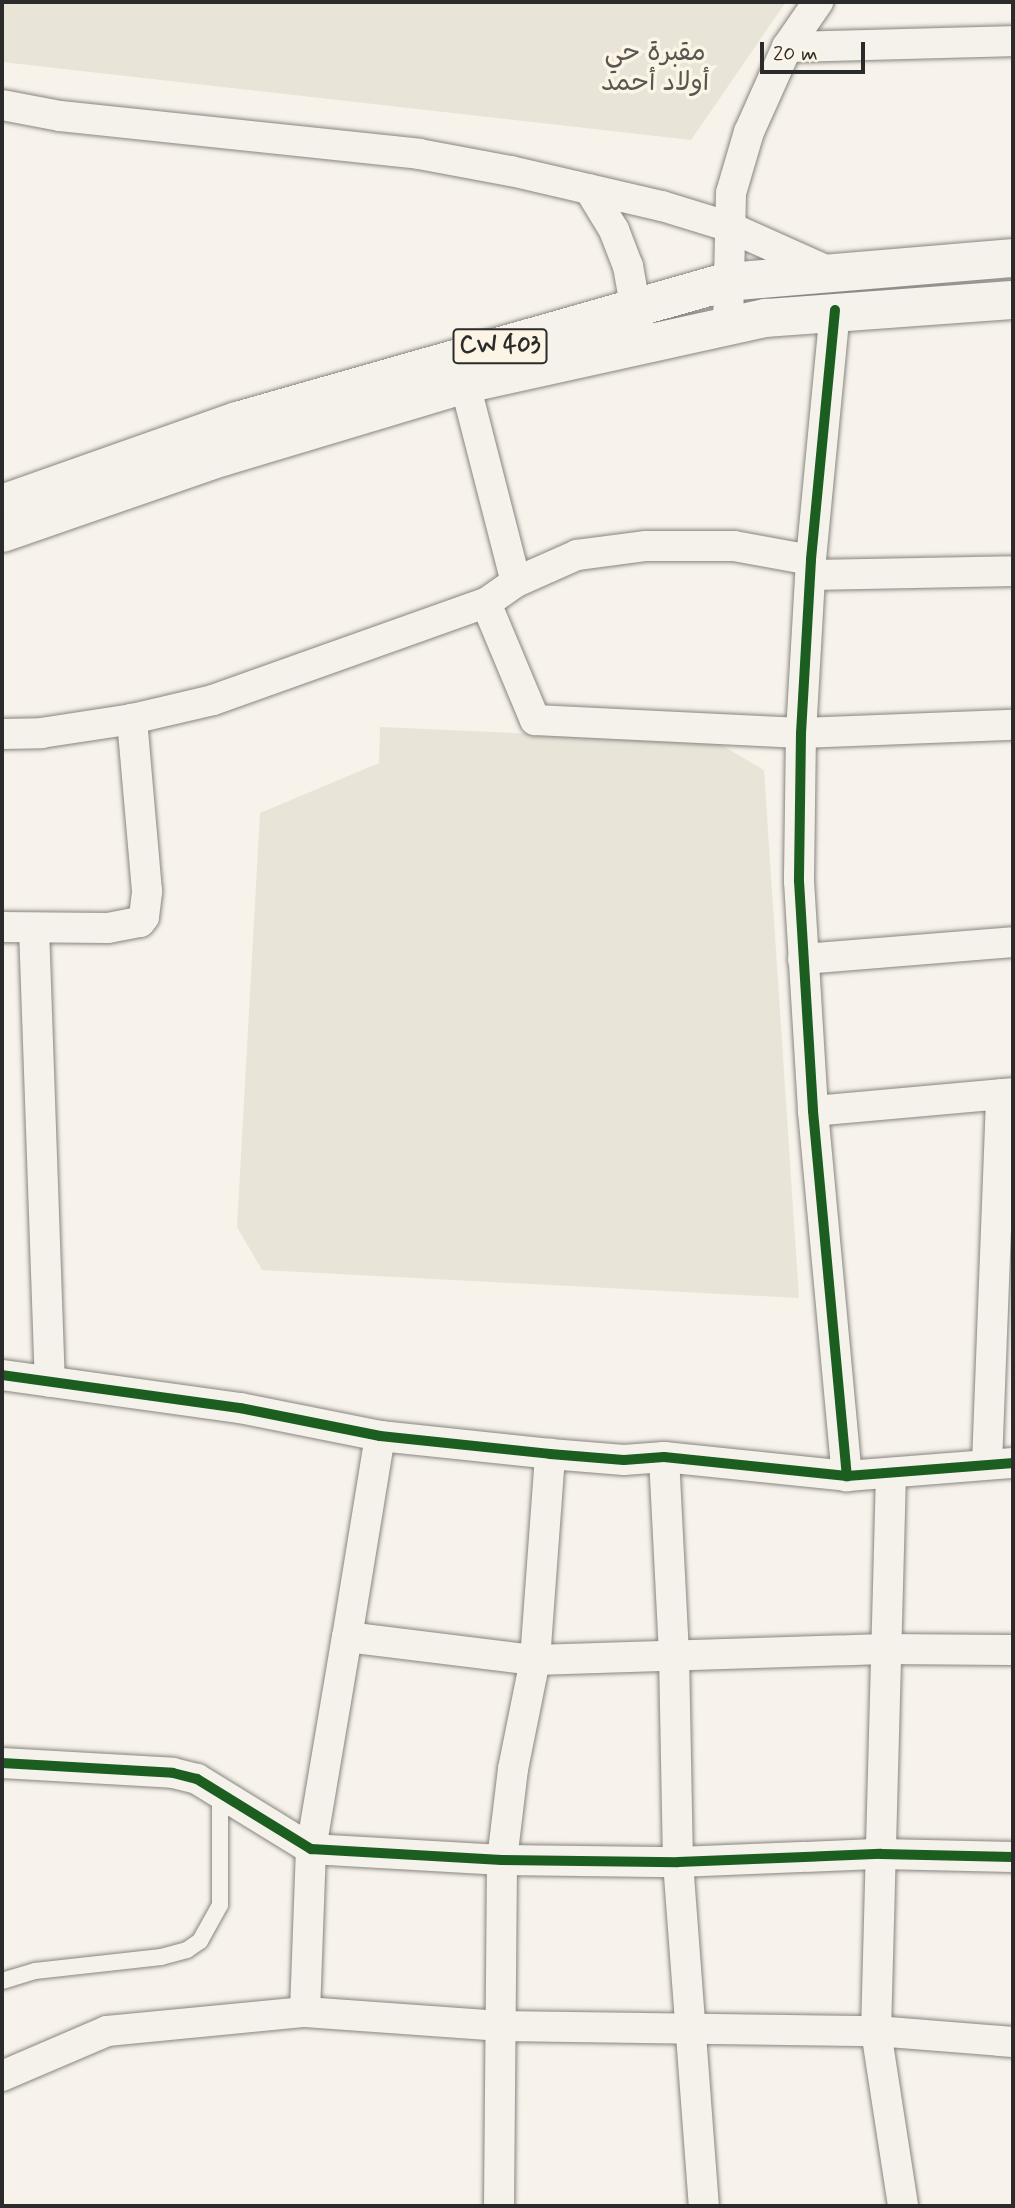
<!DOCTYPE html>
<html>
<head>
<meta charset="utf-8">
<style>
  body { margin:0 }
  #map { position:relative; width:1015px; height:2208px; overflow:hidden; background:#f7f3ea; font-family:Mynerve,"Playpen Sans Arabic",sans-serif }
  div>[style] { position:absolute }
  .green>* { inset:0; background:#e9e4d8 }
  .roads { filter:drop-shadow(0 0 2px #878581) drop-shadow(0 0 2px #878581) }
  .lane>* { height:16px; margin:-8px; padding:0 8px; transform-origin:8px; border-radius:8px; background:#f5f2ec }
  .street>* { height:30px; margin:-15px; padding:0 15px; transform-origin:15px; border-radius:15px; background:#f5f2ec }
  .primary>* { height:38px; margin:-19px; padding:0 19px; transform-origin:19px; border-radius:19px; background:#f5f2ec }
  .cycleway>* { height:10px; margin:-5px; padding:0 5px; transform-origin:5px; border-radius:5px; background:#1b5e20 }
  span { translate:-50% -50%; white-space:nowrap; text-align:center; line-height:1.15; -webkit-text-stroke:7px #fcf5e5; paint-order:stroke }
  .shield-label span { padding:2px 5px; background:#fcf5e5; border:2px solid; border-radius:5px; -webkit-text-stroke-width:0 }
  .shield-label { font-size:24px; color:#2b2b2b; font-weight:700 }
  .park-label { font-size:26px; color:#585653 }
  .frame { position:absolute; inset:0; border:4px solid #2b2b2b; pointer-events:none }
  .scale { position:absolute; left:760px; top:42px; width:105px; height:32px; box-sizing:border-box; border:4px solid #2b2b2b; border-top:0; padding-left:9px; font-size:21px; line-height:24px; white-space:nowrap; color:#2b2b2b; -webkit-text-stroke:5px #fcf5e5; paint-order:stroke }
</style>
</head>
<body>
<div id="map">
  <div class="green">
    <div style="clip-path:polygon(2px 2px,786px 2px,691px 140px,2px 62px)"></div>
    <div style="clip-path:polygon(380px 727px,716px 742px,764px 770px,799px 1298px,262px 1270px,237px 1227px,260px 813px,379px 763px)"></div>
  </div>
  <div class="roads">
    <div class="lane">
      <div style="left:2px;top:1981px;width:34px;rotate:-17deg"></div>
      <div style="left:35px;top:1971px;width:127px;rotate:-6.3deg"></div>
      <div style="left:161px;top:1957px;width:27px;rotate:-15deg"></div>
      <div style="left:187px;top:1950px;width:16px;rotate:-35deg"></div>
      <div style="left:200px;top:1941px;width:41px;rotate:-60.9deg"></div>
      <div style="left:220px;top:1905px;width:115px;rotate:-90deg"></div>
    </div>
    <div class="street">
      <div style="left:787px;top:47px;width:226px;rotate:-1.5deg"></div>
      <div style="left:2px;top:105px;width:59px;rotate:10.7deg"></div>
      <div style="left:60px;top:116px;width:361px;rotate:6deg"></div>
      <div style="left:419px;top:154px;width:94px;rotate:10.5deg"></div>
      <div style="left:511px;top:171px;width:155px;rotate:13.1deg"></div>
      <div style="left:662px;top:206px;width:68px;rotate:17.1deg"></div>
      <div style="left:727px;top:226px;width:113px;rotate:24.1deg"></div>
      <div style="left:589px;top:189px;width:48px;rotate:58.6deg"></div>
      <div style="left:614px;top:230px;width:39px;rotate:69deg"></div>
      <div style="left:628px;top:266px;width:63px;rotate:79.9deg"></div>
      <div style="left:835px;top:310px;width:251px;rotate:95.5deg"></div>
      <div style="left:811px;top:560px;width:173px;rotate:93.3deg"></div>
      <div style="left:801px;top:733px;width:148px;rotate:90.8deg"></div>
      <div style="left:799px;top:881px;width:230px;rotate:86.5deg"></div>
      <div style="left:813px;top:1111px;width:367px;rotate:84.7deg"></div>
      <div style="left:728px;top:325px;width:132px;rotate:-88.7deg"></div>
      <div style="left:731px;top:193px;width:64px;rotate:-73.6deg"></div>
      <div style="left:749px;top:132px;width:93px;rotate:-65.9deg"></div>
      <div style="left:787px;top:47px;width:55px;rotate:-55.4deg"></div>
      <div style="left:465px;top:384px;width:204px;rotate:75.6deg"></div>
      <div style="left:813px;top:575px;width:200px;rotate:-1.1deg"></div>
      <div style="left:486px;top:603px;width:127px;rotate:67.3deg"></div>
      <div style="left:535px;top:720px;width:266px;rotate:2.8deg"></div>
      <div style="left:801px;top:733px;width:212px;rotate:-2.2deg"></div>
      <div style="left:2px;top:734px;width:39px;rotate:-1deg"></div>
      <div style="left:41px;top:733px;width:92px;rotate:-8.7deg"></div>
      <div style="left:132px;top:719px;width:83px;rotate:-13.2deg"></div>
      <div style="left:213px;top:700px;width:290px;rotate:-19.6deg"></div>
      <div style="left:486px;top:603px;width:37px;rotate:-35deg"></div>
      <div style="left:516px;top:582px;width:67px;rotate:-23.9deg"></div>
      <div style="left:577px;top:555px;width:70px;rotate:-7.4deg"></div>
      <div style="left:646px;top:546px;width:88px"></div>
      <div style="left:734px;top:546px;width:78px;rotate:10.3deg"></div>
      <div style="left:2px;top:927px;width:106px;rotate:0.5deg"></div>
      <div style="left:108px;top:928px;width:33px;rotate:-11deg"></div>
      <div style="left:140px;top:922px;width:6px;rotate:-51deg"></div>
      <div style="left:144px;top:917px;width:26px;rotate:-83deg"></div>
      <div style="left:147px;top:891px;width:173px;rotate:-95deg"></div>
      <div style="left:34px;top:928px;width:454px;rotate:88deg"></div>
      <div style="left:803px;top:959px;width:211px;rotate:-4.6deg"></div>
      <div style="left:813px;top:1111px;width:201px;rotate:-5.1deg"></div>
      <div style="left:2px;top:1375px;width:240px;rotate:7.9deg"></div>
      <div style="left:240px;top:1408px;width:143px;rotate:11.3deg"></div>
      <div style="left:380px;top:1436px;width:171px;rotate:6deg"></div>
      <div style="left:550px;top:1454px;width:74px;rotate:4.6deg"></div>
      <div style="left:624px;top:1460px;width:40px;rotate:-4.3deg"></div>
      <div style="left:664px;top:1457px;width:184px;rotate:5.9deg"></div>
      <div style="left:847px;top:1476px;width:167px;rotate:-4.5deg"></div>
      <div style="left:380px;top:1436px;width:204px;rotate:99.3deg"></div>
      <div style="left:347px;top:1637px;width:189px;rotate:7deg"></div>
      <div style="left:535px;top:1660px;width:348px;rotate:-1.8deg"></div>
      <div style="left:883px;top:1649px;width:130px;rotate:0.4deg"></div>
      <div style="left:664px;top:1457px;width:198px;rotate:87.1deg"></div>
      <div style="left:674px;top:1655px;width:207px;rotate:88.9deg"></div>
      <div style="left:678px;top:1862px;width:345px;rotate:85.7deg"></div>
      <div style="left:987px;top:1464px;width:370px;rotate:-87.8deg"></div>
      <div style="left:891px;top:1474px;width:557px;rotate:91.54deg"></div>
      <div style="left:876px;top:2031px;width:177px;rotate:81.2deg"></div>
      <div style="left:2px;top:1763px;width:171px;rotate:3.3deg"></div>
      <div style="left:173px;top:1773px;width:25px;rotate:14deg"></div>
      <div style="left:197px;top:1779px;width:134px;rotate:31.6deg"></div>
      <div style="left:311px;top:1849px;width:191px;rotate:3.3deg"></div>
      <div style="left:502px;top:1860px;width:176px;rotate:0.7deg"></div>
      <div style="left:678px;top:1862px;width:203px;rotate:-2.3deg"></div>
      <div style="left:881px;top:1854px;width:132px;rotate:1.3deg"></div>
      <div style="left:305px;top:2012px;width:163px;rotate:-87.9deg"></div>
      <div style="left:311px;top:1849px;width:215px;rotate:-80.4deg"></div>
      <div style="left:2px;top:2076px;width:114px;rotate:-23.2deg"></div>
      <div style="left:107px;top:2031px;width:199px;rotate:-5.5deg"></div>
      <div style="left:305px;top:2012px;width:195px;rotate:4.1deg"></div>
      <div style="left:499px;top:2026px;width:377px;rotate:0.8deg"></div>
      <div style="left:876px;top:2031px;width:137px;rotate:4.6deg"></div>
      <div style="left:499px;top:2206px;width:346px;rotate:-89.5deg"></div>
      <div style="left:502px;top:1860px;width:92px;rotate:-83.1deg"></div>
      <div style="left:513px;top:1769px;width:111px;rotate:-78.6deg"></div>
      <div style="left:535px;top:1660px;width:207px;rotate:-85.8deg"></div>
    </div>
    <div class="primary">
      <div style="left:2px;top:504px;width:249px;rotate:-19.5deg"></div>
      <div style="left:237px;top:421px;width:508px;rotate:-15.87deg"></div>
      <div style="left:726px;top:282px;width:288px;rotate:-4.8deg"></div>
      <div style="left:2px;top:533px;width:233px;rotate:-19.1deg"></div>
      <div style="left:222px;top:457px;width:254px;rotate:-16.7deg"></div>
      <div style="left:465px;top:384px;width:308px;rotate:-12.4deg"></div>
      <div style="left:766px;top:318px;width:248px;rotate:-4.2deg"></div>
    </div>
  </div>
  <div class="cycleway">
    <div style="left:835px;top:310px;width:251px;rotate:95.5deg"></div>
    <div style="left:811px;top:560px;width:173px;rotate:93.3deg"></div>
    <div style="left:801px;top:733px;width:148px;rotate:90.8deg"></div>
    <div style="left:799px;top:881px;width:230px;rotate:86.5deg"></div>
    <div style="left:813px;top:1111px;width:367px;rotate:84.7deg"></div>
    <div style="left:2px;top:1375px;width:240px;rotate:7.9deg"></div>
    <div style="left:240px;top:1408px;width:143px;rotate:11.3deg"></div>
    <div style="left:380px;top:1436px;width:171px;rotate:6deg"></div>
    <div style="left:550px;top:1454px;width:74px;rotate:4.6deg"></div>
    <div style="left:624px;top:1460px;width:40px;rotate:-4.3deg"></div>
    <div style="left:664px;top:1457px;width:184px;rotate:5.9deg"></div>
    <div style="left:847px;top:1476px;width:167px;rotate:-4.5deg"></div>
    <div style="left:2px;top:1763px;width:171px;rotate:3.3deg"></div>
    <div style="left:173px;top:1773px;width:25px;rotate:14deg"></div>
    <div style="left:197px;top:1779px;width:134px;rotate:31.6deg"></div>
    <div style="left:311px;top:1849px;width:191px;rotate:3.3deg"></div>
    <div style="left:502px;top:1860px;width:176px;rotate:0.7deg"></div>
    <div style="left:678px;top:1862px;width:203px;rotate:-2.3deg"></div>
    <div style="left:881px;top:1854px;width:132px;rotate:1.3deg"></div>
  </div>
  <div class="shield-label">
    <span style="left:500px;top:346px">CW 403</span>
  </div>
  <div class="park-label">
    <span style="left:655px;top:69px">مقبرة حي<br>أولاد أحمد</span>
  </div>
  <div class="frame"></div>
  <div class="scale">20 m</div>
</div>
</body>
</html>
